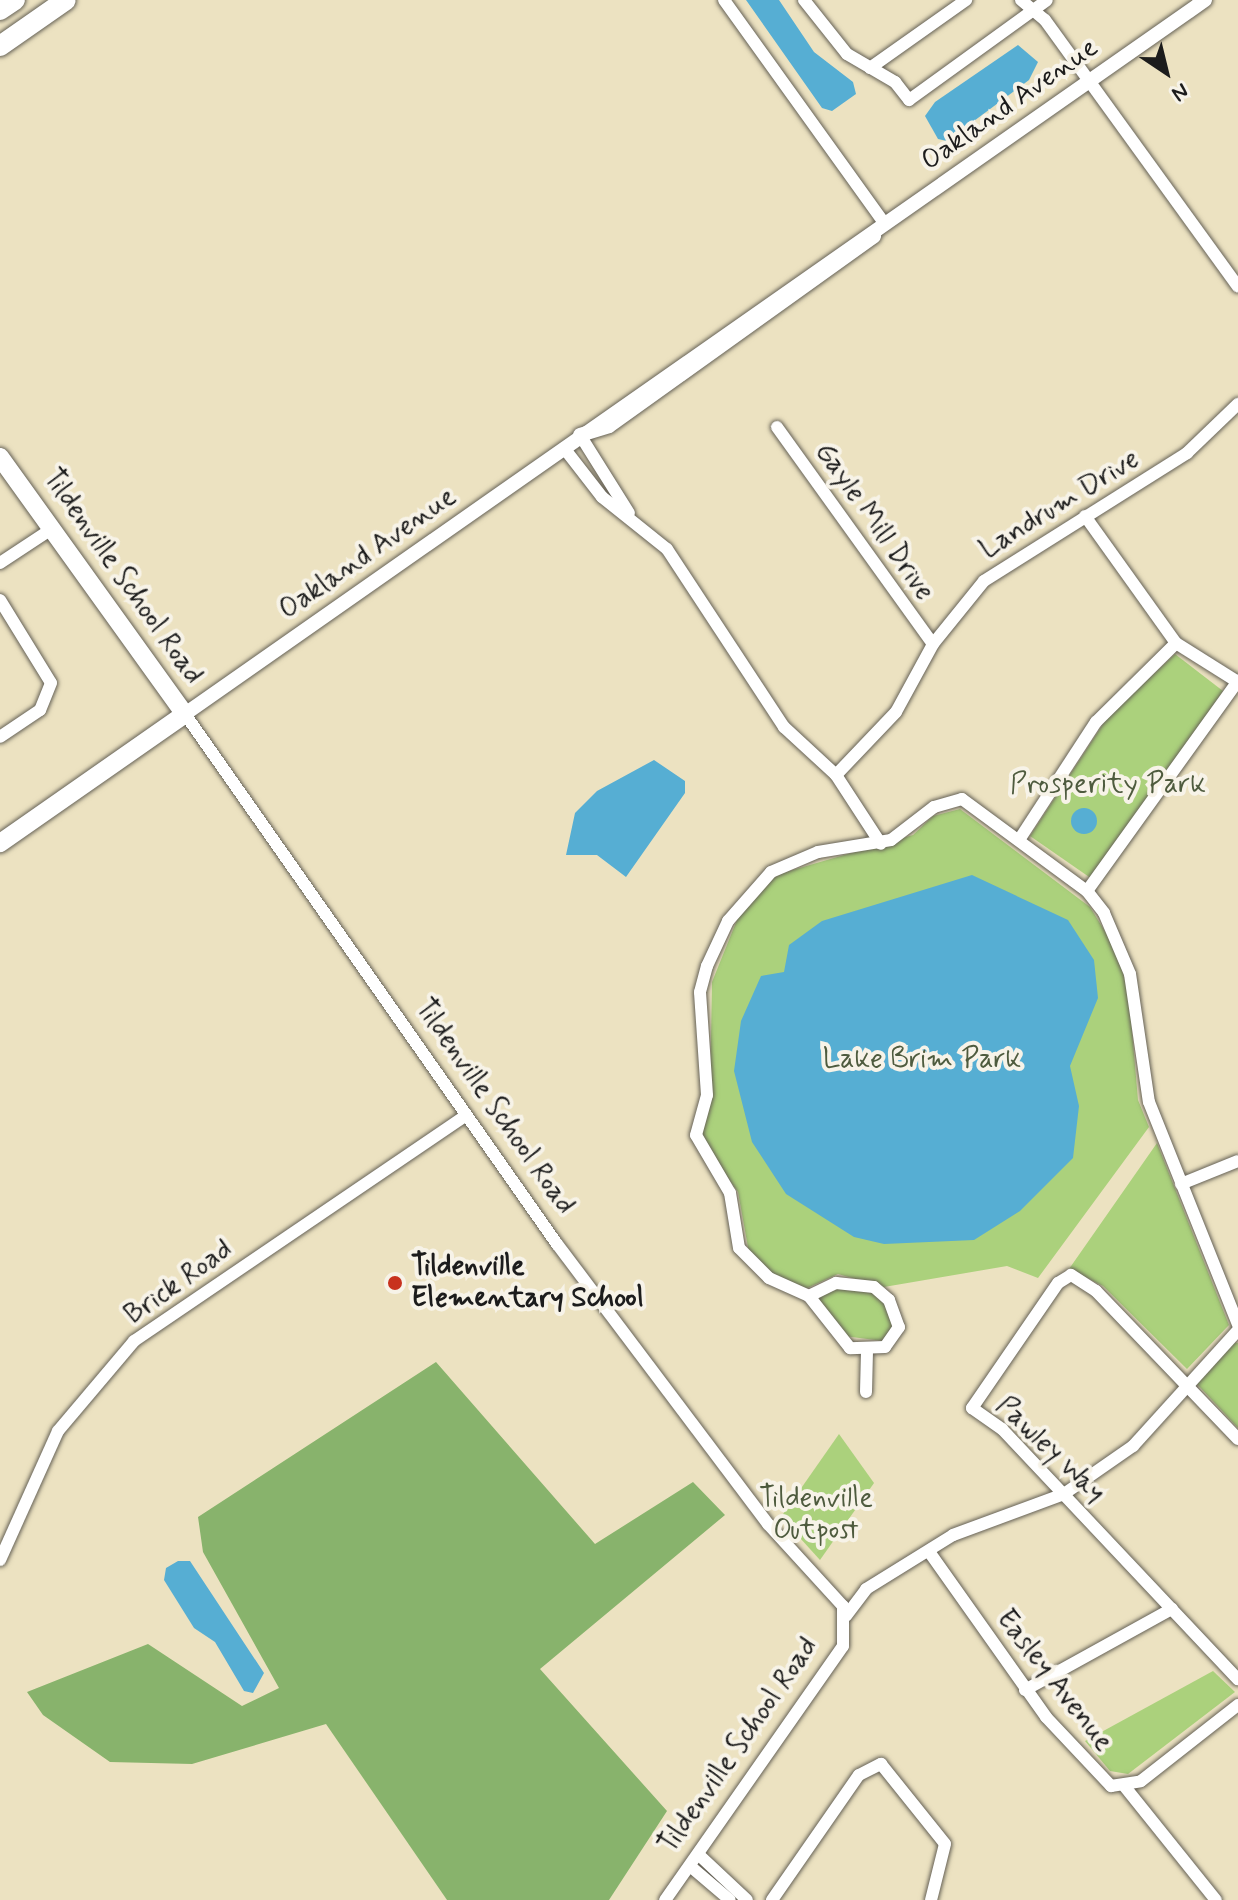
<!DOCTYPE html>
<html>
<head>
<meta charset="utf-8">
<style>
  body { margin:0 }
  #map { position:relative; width:1238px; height:1900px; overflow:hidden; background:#ece2c1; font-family:Mynerve,sans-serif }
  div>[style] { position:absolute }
  .green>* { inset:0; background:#abd17c }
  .forest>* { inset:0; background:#88b36c }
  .water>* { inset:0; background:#56aed3 }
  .round { border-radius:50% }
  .roads { filter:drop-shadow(0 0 2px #656156) drop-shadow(0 0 2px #656156) }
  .minor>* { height:12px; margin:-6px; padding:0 6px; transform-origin:6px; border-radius:6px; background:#fff }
  .tertiary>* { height:14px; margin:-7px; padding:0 7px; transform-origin:7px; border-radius:7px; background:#fff }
  .primary>* { height:18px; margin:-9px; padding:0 9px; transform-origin:9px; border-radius:9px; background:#fff }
  .trunk>* { height:20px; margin:-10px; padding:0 10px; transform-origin:10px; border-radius:10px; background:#fff }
  .dots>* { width:22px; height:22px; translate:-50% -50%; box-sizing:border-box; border:4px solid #f7f3e8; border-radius:50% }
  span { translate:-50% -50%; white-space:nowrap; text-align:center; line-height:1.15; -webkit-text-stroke:8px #f7f3e8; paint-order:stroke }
  .street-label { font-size:28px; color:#1c1c1c }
  .park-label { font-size:28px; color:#4e5b3e }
  .poi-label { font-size:28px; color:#1c1c1c; font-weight:700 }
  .left { translate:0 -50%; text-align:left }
  .north { position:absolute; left:1126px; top:32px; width:80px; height:80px; -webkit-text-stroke:6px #f7f3e8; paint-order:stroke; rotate:145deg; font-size:22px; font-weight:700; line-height:32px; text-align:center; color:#1c1c1c }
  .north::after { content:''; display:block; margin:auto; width:28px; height:36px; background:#1c1c1c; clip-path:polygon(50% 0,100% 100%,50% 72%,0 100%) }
</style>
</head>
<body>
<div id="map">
  <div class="green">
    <div style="clip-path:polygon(1175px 654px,1223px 691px,1092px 879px,1030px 836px,1107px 718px)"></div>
    <div style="clip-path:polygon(960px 809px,1090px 907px,1117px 951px,1129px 996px,1138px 1100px,1149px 1127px,1038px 1278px,1007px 1266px,884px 1287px,838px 1274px,803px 1290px,774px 1277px,749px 1253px,738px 1192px,704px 1145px,700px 1119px,710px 1095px,712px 982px,739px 915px,772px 876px,913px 835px,933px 816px)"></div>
    <div style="clip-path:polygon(1157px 1143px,1229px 1325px,1187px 1369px,1103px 1286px,1069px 1269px)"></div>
    <div style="clip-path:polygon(835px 1288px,870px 1291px,887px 1305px,893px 1326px,883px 1341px,844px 1336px,818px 1299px)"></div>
    <div style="clip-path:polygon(1233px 1342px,1238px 1343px,1238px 1428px,1197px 1384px)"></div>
    <div style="clip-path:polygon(839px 1434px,874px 1483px,820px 1560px,781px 1517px)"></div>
    <div style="clip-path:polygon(1213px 1671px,1235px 1692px,1128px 1774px,1110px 1771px,1085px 1741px)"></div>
  </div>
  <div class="forest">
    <div style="clip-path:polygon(436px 1362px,595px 1544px,693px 1482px,725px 1515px,540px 1669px,667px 1811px,609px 1900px,447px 1900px,326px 1724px,192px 1764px,110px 1762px,43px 1715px,27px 1692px,148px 1644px,242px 1706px,279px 1688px,203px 1552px,198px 1517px)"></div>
  </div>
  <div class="water">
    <div style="clip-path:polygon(746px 0,779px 0,814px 52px,853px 82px,856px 94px,832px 111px,822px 108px)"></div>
    <div style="clip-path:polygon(1018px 45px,1038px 62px,1029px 80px,947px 141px,938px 139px,925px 116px,935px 102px)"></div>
    <div style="clip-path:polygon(654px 760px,685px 781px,685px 793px,626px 877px,597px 855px,566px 855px,575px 813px,597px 791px)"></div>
    <div class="round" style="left:1071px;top:808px;width:26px;height:26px"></div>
    <div style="clip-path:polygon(972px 875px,1068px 920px,1094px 960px,1098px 998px,1070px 1066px,1079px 1106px,1073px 1158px,1020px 1211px,974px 1240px,884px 1244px,854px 1237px,786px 1194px,752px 1142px,734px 1071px,741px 1021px,761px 976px,784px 972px,789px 945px,822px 921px)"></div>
    <div style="clip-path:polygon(178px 1561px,190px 1561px,264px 1673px,253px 1693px,244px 1691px,215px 1642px,194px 1628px,164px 1580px,166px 1568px)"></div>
  </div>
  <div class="roads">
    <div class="minor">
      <div style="left:724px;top:0;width:276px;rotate:54.3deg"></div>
      <div style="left:804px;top:0;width:69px;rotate:51.5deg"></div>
      <div style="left:847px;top:54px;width:56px;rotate:30.3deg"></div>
      <div style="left:895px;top:82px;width:23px;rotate:52deg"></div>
      <div style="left:909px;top:100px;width:170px;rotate:-35.9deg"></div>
      <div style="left:1021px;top:0;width:31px;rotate:40deg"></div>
      <div style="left:1045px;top:20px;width:329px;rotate:54.1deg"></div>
      <div style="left:870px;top:68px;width:118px;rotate:-35.3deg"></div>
      <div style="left:777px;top:427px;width:267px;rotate:54.3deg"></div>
      <div style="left:580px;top:435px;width:92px;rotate:57.9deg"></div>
      <div style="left:564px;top:448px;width:62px;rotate:52.2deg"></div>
      <div style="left:602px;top:497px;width:83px;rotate:38.7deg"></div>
      <div style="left:667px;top:549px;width:213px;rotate:56.7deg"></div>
      <div style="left:784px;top:727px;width:71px;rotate:42.7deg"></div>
      <div style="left:836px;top:775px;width:82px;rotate:56.9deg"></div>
      <div style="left:1085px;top:516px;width:156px;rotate:54.4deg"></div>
      <div style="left:1176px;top:643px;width:73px;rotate:32.2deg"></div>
      <div style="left:0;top:563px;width:64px;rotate:-33.4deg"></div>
      <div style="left:0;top:600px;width:97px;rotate:58.4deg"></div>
      <div style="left:51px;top:683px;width:29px;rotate:112deg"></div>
      <div style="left:40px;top:710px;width:48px;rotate:146deg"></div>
      <div style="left:185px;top:714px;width:648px;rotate:54.94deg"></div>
      <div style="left:557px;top:1244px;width:351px;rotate:53deg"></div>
      <div style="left:768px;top:1524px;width:111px;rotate:47.6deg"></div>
      <div style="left:843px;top:1606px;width:40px;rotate:90deg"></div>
      <div style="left:843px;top:1646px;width:310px;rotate:125deg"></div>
      <div style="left:836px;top:775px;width:87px;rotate:-46.4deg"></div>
      <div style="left:896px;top:712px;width:77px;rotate:-61.4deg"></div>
      <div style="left:933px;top:644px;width:81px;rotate:-51deg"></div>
      <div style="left:984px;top:581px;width:240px;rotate:-32.2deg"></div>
      <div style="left:1187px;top:453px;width:71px;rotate:-43.9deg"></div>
      <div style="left:1019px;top:840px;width:141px;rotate:-56.9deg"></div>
      <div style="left:1096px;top:722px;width:112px;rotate:-44.6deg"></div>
      <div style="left:1087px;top:891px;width:259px;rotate:-54.3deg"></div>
      <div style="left:1181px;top:1184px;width:61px;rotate:-22deg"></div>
      <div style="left:809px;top:1296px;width:30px;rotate:-26deg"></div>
      <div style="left:836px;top:1283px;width:38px;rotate:6deg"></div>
      <div style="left:874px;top:1287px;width:20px;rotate:41deg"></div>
      <div style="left:889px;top:1300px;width:29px;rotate:70deg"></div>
      <div style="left:899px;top:1327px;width:24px;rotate:125deg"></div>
      <div style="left:885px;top:1347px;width:35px;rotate:178deg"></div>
      <div style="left:850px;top:1348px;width:66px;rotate:-128.3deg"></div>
      <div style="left:809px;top:1296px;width:44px;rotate:-155.8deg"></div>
      <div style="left:769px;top:1278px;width:42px;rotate:-135deg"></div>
      <div style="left:739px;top:1248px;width:56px;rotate:-99.3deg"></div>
      <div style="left:730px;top:1193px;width:67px;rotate:-120.4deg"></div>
      <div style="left:696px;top:1135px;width:41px;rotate:-74.6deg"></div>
      <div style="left:707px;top:1095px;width:103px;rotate:-93.9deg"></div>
      <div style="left:700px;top:992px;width:27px;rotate:-75deg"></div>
      <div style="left:707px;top:966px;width:50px;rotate:-65deg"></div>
      <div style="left:728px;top:921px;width:65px;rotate:-48.7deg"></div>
      <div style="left:771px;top:872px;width:51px;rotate:-23.1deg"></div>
      <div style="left:818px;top:852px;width:74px;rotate:-9.3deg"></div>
      <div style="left:891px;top:840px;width:54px;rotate:-37.5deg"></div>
      <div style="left:934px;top:807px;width:29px;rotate:-16deg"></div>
      <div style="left:962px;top:799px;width:155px;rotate:36.4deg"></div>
      <div style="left:1087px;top:891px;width:28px;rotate:52deg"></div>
      <div style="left:1104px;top:913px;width:66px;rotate:66.9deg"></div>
      <div style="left:1130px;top:974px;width:129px;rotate:81.6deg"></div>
      <div style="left:1149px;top:1102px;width:240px;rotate:68.2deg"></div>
      <div style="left:866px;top:1392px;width:40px;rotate:-88.6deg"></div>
      <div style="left:1238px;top:1439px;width:205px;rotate:-133.8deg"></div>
      <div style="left:1096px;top:1291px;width:30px;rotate:-147deg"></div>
      <div style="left:1071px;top:1275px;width:15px;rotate:148deg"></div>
      <div style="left:1058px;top:1283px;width:152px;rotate:124.5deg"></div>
      <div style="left:972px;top:1408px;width:37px;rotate:35deg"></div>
      <div style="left:1002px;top:1429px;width:344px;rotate:46.7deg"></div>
      <div style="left:930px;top:1553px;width:201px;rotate:54.7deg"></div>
      <div style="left:1046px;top:1717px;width:95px;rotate:46.7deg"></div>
      <div style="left:1111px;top:1786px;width:30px;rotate:-9deg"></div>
      <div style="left:1141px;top:1781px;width:123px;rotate:-38.1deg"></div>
      <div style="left:0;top:1560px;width:141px;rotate:-65.8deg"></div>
      <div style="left:58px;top:1431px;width:118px;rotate:-49.8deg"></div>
      <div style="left:134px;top:1341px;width:399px;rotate:-34.2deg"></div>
      <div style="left:846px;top:1616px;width:34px;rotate:-53deg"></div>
      <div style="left:866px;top:1589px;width:102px;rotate:-31.8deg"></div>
      <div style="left:953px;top:1535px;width:118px;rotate:-20.3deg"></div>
      <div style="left:1064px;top:1494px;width:84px;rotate:-34.8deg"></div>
      <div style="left:1133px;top:1446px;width:156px;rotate:-47.8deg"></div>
      <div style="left:1025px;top:1690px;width:168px;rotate:-28.9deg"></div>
      <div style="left:1125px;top:1787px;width:145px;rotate:51.2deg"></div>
      <div style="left:698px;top:1854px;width:67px;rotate:43.2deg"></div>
      <div style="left:690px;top:1866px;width:52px;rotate:40.4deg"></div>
      <div style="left:772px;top:1900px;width:152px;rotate:-55.2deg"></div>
      <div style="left:859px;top:1775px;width:25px;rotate:-27deg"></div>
      <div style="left:881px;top:1764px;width:102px;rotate:51.3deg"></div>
      <div style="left:945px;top:1844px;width:58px;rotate:104deg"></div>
    </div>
    <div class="tertiary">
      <div style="left:580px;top:435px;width:30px;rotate:-17deg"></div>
      <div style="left:609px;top:426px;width:326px;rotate:-35.6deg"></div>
      <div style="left:185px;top:714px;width:1245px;rotate:-34.99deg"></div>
    </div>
    <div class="primary">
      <div style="left:0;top:457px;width:317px;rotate:54.3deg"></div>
      <div style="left:185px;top:714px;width:226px;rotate:145.1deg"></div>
    </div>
    <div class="trunk">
      <div style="left:0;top:10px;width:18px;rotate:-34deg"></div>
      <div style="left:0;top:46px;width:80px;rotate:-34.9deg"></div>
    </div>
  </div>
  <div class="dots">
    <div style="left:395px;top:1283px;background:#c8321e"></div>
  </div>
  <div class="street-label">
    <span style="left:1010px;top:105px;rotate:-35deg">Oakland Avenue</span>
    <span style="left:1060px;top:505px;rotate:-32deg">Landrum Drive</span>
    <span style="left:874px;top:522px;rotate:55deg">Gayle Mill Drive</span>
    <span style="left:368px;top:554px;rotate:-35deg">Oakland Avenue</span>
    <span style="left:122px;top:577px;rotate:55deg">Tildenville School Road</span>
    <span style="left:494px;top:1107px;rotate:55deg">Tildenville School Road</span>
    <span style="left:179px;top:1283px;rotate:-35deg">Brick Road</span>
    <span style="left:1050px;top:1450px;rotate:44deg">Pawley Way</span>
    <span style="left:1054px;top:1681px;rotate:52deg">Easley Avenue</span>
    <span style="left:739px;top:1746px;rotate:-55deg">Tildenville School Road</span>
  </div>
  <div class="park-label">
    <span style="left:1108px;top:785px">Prosperity Park</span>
    <span style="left:922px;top:1060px">Lake Brim Park</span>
    <span style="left:816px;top:1515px">Tildenville<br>Outpost</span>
  </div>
  <div class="poi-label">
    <span class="left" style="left:411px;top:1283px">Tildenville<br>Elementary School</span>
  </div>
  <div class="north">N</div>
</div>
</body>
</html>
